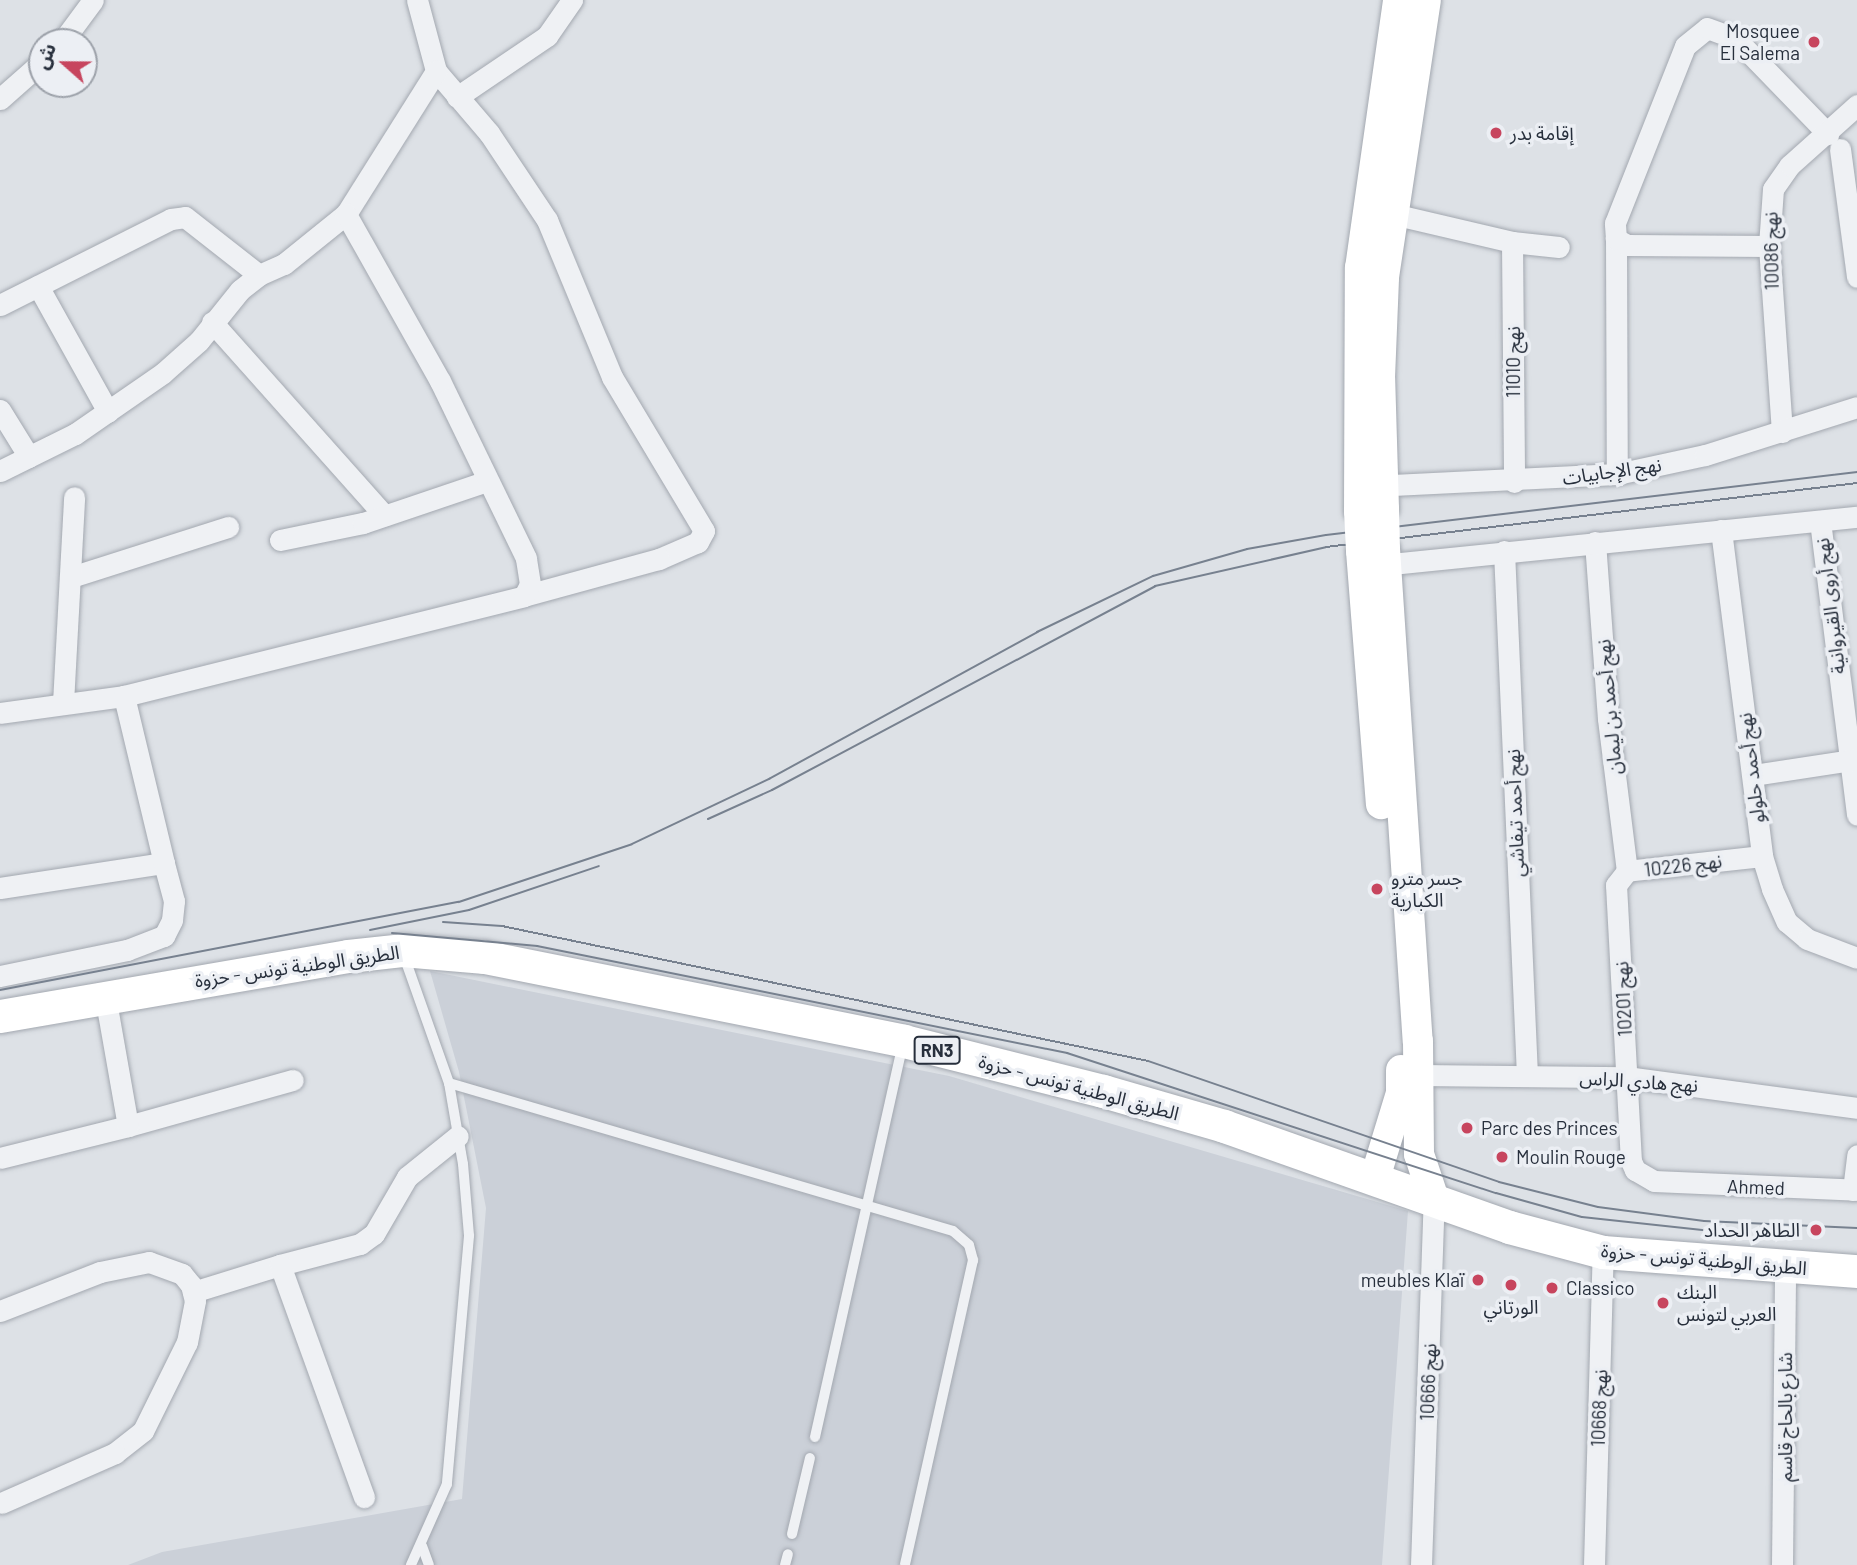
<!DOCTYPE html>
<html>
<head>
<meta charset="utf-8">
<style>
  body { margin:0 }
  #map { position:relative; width:1857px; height:1565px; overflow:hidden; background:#dde1e6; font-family:Barlow,"Noto Sans Arabic",sans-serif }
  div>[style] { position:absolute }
  .built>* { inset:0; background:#cbd0d8 }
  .roads { filter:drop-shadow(0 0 2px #a3a8b0) drop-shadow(0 0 2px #a3a8b0) }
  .lane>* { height:10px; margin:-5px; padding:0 5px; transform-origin:5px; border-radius:5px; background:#eff1f4 }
  .street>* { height:21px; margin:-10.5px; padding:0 10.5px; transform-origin:10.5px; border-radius:10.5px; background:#eff1f4 }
  .secondary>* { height:30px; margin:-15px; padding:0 15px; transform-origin:15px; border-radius:15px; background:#fff }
  .primary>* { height:33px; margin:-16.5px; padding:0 16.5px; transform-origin:16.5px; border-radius:16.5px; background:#fff }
  .tram>* { height:2px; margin:-1px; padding:0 1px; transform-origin:1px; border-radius:1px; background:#77818f }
  .secondary-bridge>* { height:30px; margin:-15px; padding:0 15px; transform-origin:15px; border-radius:15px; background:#fff }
  .dots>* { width:19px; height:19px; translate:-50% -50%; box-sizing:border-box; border:4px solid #eceff4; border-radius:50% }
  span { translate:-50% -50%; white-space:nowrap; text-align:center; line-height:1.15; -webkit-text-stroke:7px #eceff4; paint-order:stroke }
  .shield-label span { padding:2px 5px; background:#eceff4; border:2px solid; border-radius:5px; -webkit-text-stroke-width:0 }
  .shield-label { font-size:18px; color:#272f3c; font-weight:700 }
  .poi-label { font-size:19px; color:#272f3c }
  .right { translate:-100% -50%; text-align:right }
  .left { translate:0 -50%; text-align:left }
  .street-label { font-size:19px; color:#272f3c }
  .north { position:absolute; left:28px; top:28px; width:70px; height:70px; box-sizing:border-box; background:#eceff4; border:2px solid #9da2aa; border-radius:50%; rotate:291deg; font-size:19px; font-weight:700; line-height:28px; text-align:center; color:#272f3c }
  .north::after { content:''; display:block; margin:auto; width:24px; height:32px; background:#c7455e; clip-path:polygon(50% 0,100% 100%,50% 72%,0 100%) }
</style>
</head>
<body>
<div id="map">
  <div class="built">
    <div style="clip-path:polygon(430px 971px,949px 1076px,1408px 1211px,1382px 1565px,128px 1565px,162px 1552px,462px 1499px,486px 1208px,459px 1072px)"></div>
  </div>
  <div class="roads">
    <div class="lane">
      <div style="left:404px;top:956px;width:135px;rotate:70.5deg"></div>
      <div style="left:449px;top:1083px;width:82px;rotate:80.2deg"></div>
      <div style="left:463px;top:1164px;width:72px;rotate:85.2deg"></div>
      <div style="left:469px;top:1236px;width:249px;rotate:95.1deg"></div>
      <div style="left:447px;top:1484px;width:89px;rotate:114deg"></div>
      <div style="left:449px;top:1083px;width:525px;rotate:16.36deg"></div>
      <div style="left:953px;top:1231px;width:21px;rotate:41deg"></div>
      <div style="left:969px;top:1245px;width:16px;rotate:75deg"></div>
      <div style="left:973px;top:1260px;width:312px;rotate:102.6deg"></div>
      <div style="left:815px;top:1437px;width:403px;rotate:-77.4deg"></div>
      <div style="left:792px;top:1534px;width:78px;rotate:-76.7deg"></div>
      <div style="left:422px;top:1546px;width:20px;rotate:70deg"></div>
      <div style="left:785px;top:1565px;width:11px;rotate:-75deg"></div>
    </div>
    <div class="street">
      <div style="left:417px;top:0;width:73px;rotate:75deg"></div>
      <div style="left:436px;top:71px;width:82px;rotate:49.5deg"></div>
      <div style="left:489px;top:133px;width:105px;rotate:56.3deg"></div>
      <div style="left:547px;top:220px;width:170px;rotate:67.5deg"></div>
      <div style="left:612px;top:377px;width:179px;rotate:59.1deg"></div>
      <div style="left:704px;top:531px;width:13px;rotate:119deg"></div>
      <div style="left:698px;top:542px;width:43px;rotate:156.4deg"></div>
      <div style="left:659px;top:559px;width:140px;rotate:164.7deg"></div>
      <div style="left:62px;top:42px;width:52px;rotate:-53.6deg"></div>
      <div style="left:457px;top:97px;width:109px;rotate:-34.1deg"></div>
      <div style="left:547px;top:36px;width:44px;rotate:-55.2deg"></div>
      <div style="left:0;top:99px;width:56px;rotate:-41.4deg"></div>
      <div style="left:1840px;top:149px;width:129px;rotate:82.4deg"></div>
      <div style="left:1380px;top:211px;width:136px;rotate:13.2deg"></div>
      <div style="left:1512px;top:242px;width:47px;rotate:6.1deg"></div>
      <div style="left:1616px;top:239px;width:235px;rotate:89.8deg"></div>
      <div style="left:1512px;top:242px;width:240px;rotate:89.5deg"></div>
      <div style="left:1769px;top:246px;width:142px;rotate:-179.6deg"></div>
      <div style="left:1627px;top:245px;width:13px;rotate:-151deg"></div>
      <div style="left:1616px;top:239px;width:16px;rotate:-94deg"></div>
      <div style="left:1615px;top:223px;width:190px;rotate:-68.4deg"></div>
      <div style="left:1685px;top:46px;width:28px;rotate:-39deg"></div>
      <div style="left:1707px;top:28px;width:30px;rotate:20deg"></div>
      <div style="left:1735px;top:38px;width:134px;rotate:45.9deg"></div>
      <div style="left:38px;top:286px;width:144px;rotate:60.9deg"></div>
      <div style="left:0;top:305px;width:191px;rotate:-26.7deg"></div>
      <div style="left:171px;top:219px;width:14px;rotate:-8deg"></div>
      <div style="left:185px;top:217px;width:94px;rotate:38.1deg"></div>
      <div style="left:212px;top:322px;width:259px;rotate:48.3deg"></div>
      <div style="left:0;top:410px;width:55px;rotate:58.3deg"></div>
      <div style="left:1782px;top:432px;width:186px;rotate:-94deg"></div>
      <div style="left:1769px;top:246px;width:57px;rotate:-86deg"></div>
      <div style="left:1773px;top:189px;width:29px;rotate:-55deg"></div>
      <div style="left:1790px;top:165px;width:90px;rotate:-41.8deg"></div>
      <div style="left:0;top:471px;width:84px;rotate:-26.3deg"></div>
      <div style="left:75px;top:434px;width:107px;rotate:-34.7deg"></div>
      <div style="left:163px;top:373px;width:48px;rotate:-41.6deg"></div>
      <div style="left:199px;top:341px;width:65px;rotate:-51.2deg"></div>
      <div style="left:240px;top:290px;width:24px;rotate:-38deg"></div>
      <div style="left:259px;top:275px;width:27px;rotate:-24deg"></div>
      <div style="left:284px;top:264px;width:80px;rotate:-38.9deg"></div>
      <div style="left:346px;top:214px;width:169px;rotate:-57.8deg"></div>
      <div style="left:1372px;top:486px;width:245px;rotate:-2.8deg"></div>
      <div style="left:1617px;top:474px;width:90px;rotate:-12.2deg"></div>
      <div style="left:1705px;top:455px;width:159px;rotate:-17.5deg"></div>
      <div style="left:1820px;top:521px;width:296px;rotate:82.8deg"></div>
      <div style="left:1721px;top:530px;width:329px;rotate:82.8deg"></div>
      <div style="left:1762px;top:856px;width:34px;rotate:73deg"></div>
      <div style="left:1772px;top:889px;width:36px;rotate:66deg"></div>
      <div style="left:1787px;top:922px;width:26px;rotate:40deg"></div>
      <div style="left:1807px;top:939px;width:53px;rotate:20.8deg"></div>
      <div style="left:280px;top:540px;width:85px;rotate:-11.6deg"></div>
      <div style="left:363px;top:523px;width:131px;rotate:-18.7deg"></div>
      <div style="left:1595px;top:542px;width:177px;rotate:85.8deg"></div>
      <div style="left:1608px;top:719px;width:153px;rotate:82.9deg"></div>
      <div style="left:1504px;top:551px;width:525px;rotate:87.49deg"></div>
      <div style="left:1372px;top:566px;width:487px;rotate:-5.8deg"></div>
      <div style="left:71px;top:577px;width:165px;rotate:-17.7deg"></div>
      <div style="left:63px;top:703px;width:206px;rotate:-86.9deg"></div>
      <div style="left:0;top:713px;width:125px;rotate:-7.8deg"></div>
      <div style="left:124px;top:696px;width:412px;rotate:-14deg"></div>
      <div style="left:524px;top:596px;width:13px;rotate:-63deg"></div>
      <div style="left:530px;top:584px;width:26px;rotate:-99deg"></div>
      <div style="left:526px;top:558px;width:197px;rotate:-115.9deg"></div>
      <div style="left:440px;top:381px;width:192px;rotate:-119.4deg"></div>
      <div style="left:1753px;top:775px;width:105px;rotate:-8.7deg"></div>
      <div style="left:1762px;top:856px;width:136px;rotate:173.7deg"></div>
      <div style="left:1627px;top:871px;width:18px;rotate:128deg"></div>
      <div style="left:1616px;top:885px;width:276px;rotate:86.9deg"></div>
      <div style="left:1631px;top:1161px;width:10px;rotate:66deg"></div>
      <div style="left:1635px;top:1170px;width:22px;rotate:30deg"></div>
      <div style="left:1654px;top:1181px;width:203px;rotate:2.5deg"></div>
      <div style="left:0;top:888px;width:166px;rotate:-8.7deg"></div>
      <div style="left:164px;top:863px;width:172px;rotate:-103.5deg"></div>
      <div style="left:0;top:976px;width:130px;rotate:-11.6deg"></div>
      <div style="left:127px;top:950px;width:40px;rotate:-21deg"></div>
      <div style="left:164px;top:936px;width:18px;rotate:-63deg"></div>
      <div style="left:172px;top:920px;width:19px;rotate:-84deg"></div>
      <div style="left:174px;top:901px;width:39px;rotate:-105deg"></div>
      <div style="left:1419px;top:1075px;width:207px;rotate:0.6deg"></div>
      <div style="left:1626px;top:1077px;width:233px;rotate:7.6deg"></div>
      <div style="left:128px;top:1126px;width:171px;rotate:-15.6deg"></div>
      <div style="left:0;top:1158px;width:132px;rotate:-14deg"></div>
      <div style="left:128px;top:1126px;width:133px;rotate:-100deg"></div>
      <div style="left:1853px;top:1190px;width:35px;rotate:-83deg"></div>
      <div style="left:280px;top:1265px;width:83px;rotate:-14.7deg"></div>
      <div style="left:360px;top:1244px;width:17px;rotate:-36deg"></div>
      <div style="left:374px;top:1234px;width:66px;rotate:-59.9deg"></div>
      <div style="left:407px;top:1177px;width:65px;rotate:-38.8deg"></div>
      <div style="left:193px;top:1292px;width:91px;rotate:-17.2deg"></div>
      <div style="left:280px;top:1265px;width:247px;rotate:70.1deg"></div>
      <div style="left:0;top:1311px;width:107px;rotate:-21.3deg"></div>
      <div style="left:100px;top:1272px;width:50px;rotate:-11.5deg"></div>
      <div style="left:149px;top:1262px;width:35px;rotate:20deg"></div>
      <div style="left:182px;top:1274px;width:14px;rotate:51deg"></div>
      <div style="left:191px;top:1285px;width:16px;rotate:76deg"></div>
      <div style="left:195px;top:1301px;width:42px;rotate:101deg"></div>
      <div style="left:187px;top:1342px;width:99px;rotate:116.3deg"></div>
      <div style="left:143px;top:1431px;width:36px;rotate:142deg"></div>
      <div style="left:115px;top:1453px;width:124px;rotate:156.3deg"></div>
      <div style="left:1421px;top:1565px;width:366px;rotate:-88deg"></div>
      <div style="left:1594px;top:1565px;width:313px;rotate:-88.4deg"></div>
      <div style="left:1782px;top:1565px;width:297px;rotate:-89.4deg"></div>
    </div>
    <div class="secondary">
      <div style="left:1384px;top:509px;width:131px;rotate:-91.7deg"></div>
      <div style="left:1380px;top:378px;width:101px;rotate:-87.7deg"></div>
      <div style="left:1384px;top:277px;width:280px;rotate:-81.4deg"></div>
      <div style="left:1359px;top:511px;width:243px;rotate:-89.8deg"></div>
      <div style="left:1360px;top:268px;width:271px;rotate:-81.9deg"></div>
      <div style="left:1385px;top:549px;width:493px;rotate:86.2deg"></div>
      <div style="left:1418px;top:1041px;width:113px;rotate:89.5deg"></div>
      <div style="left:1419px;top:1154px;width:47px;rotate:71.6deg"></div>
      <div style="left:1361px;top:551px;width:254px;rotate:85.5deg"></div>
      <div style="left:1375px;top:1178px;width:89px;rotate:-73deg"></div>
      <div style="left:1401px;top:1093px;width:23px;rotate:-90deg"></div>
    </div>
    <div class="primary">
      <div style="left:0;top:1016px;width:353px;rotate:-9.8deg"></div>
      <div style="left:348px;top:956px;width:54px;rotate:-6.3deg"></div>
      <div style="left:402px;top:950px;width:83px;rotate:4.8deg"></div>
      <div style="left:485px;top:957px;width:427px;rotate:11.3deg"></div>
      <div style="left:904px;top:1041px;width:205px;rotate:14.1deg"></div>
      <div style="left:1103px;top:1091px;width:126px;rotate:16.1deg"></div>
      <div style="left:1224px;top:1126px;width:302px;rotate:19.5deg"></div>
      <div style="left:1509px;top:1227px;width:97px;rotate:14.9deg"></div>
      <div style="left:1603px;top:1252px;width:255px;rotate:4.3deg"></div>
    </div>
  </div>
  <div class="tram">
    <div style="left:708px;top:819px;width:70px;rotate:-24.4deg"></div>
    <div style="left:772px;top:790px;width:434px;rotate:-28deg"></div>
    <div style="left:1155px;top:586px;width:175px;rotate:-12.8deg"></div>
    <div style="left:1326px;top:547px;width:535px;rotate:-6.87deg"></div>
    <div style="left:443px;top:922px;width:59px;rotate:3.9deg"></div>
    <div style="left:502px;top:926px;width:660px;rotate:11.8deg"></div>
    <div style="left:1148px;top:1061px;width:371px;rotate:19deg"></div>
    <div style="left:1499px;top:1182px;width:102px;rotate:14.2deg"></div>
    <div style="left:1598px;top:1207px;width:107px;rotate:7.5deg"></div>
    <div style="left:1704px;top:1221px;width:153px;rotate:2.6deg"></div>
    <div style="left:370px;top:930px;width:101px;rotate:-11.4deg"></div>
    <div style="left:469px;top:910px;width:137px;rotate:-18.7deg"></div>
    <div style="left:392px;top:933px;width:146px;rotate:5.1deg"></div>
    <div style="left:537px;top:946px;width:541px;rotate:11.41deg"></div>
    <div style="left:1067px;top:1053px;width:451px;rotate:18.1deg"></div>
    <div style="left:1496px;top:1193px;width:89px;rotate:15.6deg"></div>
    <div style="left:1582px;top:1217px;width:121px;rotate:6.2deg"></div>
    <div style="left:0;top:990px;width:467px;rotate:-10.9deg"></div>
    <div style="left:459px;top:902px;width:182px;rotate:-18.5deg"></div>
    <div style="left:632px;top:844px;width:152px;rotate:-25.4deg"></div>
    <div style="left:769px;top:779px;width:306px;rotate:-28.7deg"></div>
    <div style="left:1037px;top:632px;width:129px;rotate:-25.8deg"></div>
    <div style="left:1153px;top:576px;width:98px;rotate:-16deg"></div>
    <div style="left:1247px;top:549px;width:80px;rotate:-10deg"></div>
    <div style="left:1326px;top:535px;width:535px;rotate:-6.77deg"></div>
  </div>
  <div class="secondary-bridge">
    <div style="left:1384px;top:509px;width:40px;rotate:88.6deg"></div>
    <div style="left:1359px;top:511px;width:40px;rotate:87.1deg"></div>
  </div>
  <div class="dots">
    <div style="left:1814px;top:42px;background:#c7455e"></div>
    <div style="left:1496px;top:133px;background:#c7455e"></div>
    <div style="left:1377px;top:889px;background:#c7455e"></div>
    <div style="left:1467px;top:1128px;background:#c7455e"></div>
    <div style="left:1502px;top:1157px;background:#c7455e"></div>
    <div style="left:1816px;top:1230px;background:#c7455e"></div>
    <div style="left:1478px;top:1280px;background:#c7455e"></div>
    <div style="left:1511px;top:1285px;background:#c7455e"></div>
    <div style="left:1552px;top:1288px;background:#c7455e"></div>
    <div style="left:1663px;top:1303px;background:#c7455e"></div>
  </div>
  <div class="shield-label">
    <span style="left:937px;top:1050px">RN3</span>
  </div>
  <div class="poi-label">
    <span class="right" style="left:1800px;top:42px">Mosquee<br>El Salema</span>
    <span class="left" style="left:1510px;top:133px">إقامة بدر</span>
    <span class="left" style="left:1391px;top:889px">جسر مترو<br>الكبارية</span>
    <span class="left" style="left:1481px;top:1128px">Parc des Princes</span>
    <span class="left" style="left:1516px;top:1157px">Moulin Rouge</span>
    <span class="right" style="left:1800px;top:1230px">الطاهر الحداد</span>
    <span class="right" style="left:1464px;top:1280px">meubles Klaï</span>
    <span class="left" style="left:1566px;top:1288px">Classico</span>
    <span class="left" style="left:1677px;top:1303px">البنك<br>العربي لتونس</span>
    <span style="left:1511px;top:1307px">الورتاني</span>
  </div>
  <div class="street-label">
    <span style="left:1771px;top:251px;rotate:-91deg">نهج 10086</span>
    <span style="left:1513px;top:362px;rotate:-90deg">نهج 11010</span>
    <span style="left:1612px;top:471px;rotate:-8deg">نهج الإجابيات</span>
    <span style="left:1830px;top:606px;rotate:-97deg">نهج أروى القيروانية</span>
    <span style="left:1609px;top:707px;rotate:-95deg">نهج أحمد بن ليمان</span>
    <span style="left:1751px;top:768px;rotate:-97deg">نهج أحمد حلولو</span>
    <span style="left:1515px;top:813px;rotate:-92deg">نهج أحمد تيفاشي</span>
    <span style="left:1683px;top:865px;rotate:-7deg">نهج 10226</span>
    <span style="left:297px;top:966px;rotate:-8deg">الطريق الوطنية تونس - حزوة</span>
    <span style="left:1623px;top:999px;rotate:-93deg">نهج 10201</span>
    <span style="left:1639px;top:1081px;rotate:4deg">نهج هادي الراس</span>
    <span style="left:1079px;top:1087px;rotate:15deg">الطريق الوطنية تونس - حزوة</span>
    <span style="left:1756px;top:1187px;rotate:2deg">Ahmed</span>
    <span style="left:1704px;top:1259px;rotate:5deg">الطريق الوطنية تونس - حزوة</span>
    <span style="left:1428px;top:1382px;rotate:-88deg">نهج 10666</span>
    <span style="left:1599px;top:1408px;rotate:-88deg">نهج 10668</span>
    <span style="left:1785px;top:1417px;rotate:-90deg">شارع بالحاج قاسم</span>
  </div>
  <div class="north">ش</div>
</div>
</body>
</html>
